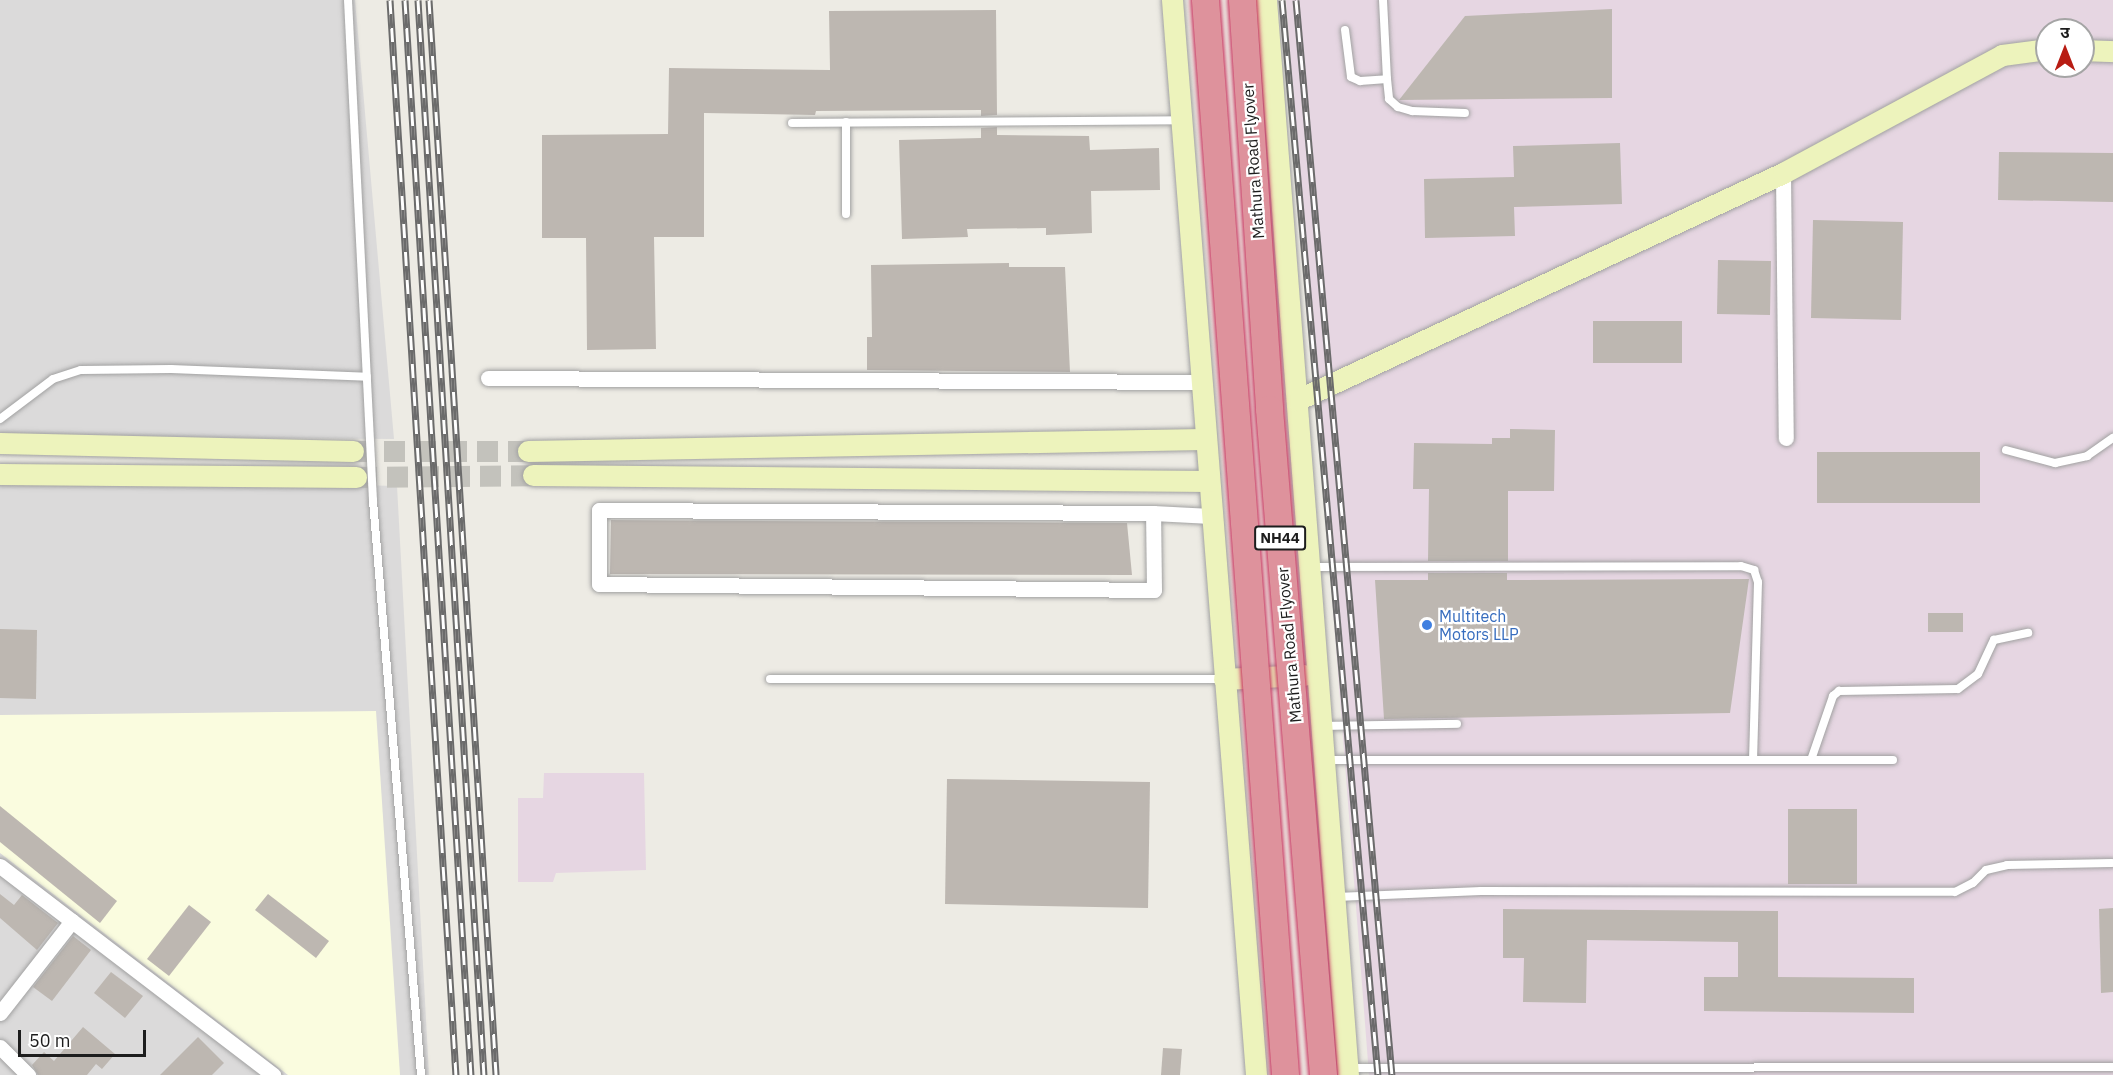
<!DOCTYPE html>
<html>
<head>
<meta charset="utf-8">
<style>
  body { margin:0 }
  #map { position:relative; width:2113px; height:1075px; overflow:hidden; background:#edebe4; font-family:"IBM Plex Sans","Noto Sans Devanagari",sans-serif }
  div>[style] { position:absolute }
  .residential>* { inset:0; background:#dbdada }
  .industrial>* { inset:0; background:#e6d6e2 }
  .education>* { inset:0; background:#fafcdf }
  .building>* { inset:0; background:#bdb7b1 }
  .secondary-tunnel>* { height:21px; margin-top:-10.5px; transform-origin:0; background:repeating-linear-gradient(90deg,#c3c2bc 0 21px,transparent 0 31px) }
  .roads { filter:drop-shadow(0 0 2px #a1a1a1) drop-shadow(0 0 2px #a1a1a1) }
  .lane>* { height:8px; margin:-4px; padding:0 4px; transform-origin:4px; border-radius:4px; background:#fff }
  .street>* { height:15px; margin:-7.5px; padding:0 7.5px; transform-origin:7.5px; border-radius:7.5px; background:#fff }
  .secondary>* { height:21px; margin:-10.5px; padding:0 10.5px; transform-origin:10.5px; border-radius:10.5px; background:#edf3bc }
  .rail>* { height:7px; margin-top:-3.5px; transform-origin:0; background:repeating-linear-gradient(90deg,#fff 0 14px,#6b6b6b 0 28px); box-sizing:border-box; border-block:2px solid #6b6b6b }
  .bridges { filter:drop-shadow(0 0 2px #c8345f) drop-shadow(0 0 2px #c8345f) }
  .highway-bridge>* { height:27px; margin:-13.5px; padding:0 13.5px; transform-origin:13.5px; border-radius:13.5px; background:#de929c }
  .dots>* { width:16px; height:16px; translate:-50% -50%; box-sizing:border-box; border:3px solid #fff; border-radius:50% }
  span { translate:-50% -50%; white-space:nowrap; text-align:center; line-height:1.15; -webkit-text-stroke:4.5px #fff; paint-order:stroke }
  .shield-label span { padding:2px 4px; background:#fff; border:2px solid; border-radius:4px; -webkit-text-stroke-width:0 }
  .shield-label { font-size:15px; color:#1d1d1d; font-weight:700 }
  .street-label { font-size:16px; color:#1d1d1d }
  .shop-label { font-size:16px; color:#366cbe }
  .left { translate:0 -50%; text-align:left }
  .north { position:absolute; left:2035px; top:18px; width:60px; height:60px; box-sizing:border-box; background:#fff; border:2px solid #a5a5a5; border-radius:50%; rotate:0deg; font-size:16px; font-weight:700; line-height:24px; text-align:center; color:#1d1d1d }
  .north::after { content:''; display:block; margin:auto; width:21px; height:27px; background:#b81c13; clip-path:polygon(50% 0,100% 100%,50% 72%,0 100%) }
  .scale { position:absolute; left:18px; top:1030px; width:128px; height:27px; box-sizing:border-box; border:3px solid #1d1d1d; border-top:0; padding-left:8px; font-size:18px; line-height:21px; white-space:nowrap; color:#1d1d1d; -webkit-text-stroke:4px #fff; paint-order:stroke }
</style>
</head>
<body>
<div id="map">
  <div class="residential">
    <div style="clip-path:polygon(0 0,355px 0,394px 439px,0 436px)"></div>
    <div style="clip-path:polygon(0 477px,397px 486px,429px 1075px,0 1075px)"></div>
  </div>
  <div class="industrial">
    <div style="clip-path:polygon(evenodd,1286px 0,2113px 0,2113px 1075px,1369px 1075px,1286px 0,2047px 30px,2083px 30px,2083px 66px,2047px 66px,2047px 30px)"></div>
    <div style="clip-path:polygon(544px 773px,644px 773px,646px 870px,556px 873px,553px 882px,518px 882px,518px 798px,543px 798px)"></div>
  </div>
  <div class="education">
    <div style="clip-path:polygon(376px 711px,400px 1075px,288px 1075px,0 853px,0 715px)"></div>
  </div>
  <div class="building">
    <div style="clip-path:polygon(1612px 9px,1612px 98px,1399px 100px,1465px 16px)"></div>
    <div style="clip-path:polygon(996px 10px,997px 115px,981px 116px,981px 110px,816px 111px,815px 115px,704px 113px,704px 237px,654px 237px,656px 349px,587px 350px,586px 238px,542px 238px,542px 135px,668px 134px,669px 68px,830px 70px,829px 11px)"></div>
    <div style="clip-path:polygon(997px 127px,997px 135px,1089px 136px,1090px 150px,1159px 148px,1160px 190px,1091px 191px,1092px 233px,1046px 235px,1046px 228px,967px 229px,968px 237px,902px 239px,899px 140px,981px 138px,981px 128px)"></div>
    <div style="clip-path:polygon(1620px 143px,1622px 204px,1514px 207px,1515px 236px,1425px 238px,1424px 179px,1514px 177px,1513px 146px)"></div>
    <div style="clip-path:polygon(1999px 152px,2113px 153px,2113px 202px,1998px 200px)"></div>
    <div style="clip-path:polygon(1813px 220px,1903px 222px,1901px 320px,1811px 318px)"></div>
    <div style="clip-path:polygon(1718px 260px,1771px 261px,1770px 315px,1717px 314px)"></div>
    <div style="clip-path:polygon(1009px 263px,1009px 267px,1065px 267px,1070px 372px,867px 370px,867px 337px,872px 337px,871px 265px)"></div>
    <div style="clip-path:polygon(1593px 321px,1682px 321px,1682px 363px,1593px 363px)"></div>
    <div style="clip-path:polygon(1510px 429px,1555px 430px,1554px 491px,1508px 491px,1508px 561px,1428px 561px,1429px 489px,1413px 489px,1414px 443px,1492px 444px,1492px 438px,1510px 438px)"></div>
    <div style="clip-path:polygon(1817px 452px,1980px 452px,1980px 503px,1817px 503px)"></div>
    <div style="clip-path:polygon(611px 520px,1127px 523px,1132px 575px,610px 574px)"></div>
    <div style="clip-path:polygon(1428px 573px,1507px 573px,1507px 580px,1749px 579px,1730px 713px,1384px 719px,1375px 580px,1428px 580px)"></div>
    <div style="clip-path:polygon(1928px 613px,1963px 613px,1963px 632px,1928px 632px)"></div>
    <div style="clip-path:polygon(0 629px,37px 630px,36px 699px,0 698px)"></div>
    <div style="clip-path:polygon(947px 779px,1150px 782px,1148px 908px,945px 904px)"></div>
    <div style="clip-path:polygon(0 806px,117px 901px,100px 923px,0 842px)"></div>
    <div style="clip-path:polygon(1788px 809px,1857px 809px,1857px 884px,1788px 884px)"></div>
    <div style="clip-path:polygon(0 894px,14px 905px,22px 895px,58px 923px,37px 950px,0 918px)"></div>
    <div style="clip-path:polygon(268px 894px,329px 941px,316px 958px,255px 910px)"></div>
    <div style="clip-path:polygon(189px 905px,211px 922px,169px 976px,147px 959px)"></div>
    <div style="clip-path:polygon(2113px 908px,2113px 992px,2101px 993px,2099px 909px)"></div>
    <div style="clip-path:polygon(1503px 909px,1778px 911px,1778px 977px,1914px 978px,1914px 1013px,1704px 1011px,1704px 977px,1738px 977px,1738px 942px,1587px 940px,1586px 1003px,1523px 1002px,1524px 958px,1503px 958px)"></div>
    <div style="clip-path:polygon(73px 936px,91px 950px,52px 1001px,33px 987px)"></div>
    <div style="clip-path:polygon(111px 972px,143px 996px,125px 1018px,94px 993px)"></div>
    <div style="clip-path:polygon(83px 1027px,115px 1054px,102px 1069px,96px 1064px,87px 1075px,38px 1075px,32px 1065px,44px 1052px,54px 1061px)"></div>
    <div style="clip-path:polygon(198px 1037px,224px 1063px,212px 1075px,160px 1075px)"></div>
    <div style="clip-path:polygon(1163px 1048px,1182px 1049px,1180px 1075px,1161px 1075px)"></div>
  </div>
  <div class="secondary-tunnel">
    <div style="left:353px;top:451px;width:175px"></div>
    <div style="left:356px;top:477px;width:177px;rotate:-0.6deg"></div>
  </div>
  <div class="roads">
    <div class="lane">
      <div style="left:348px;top:0;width:502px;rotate:87.14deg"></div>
      <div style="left:373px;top:501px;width:576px;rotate:85.22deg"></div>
      <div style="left:1345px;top:30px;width:47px;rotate:82.7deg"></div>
      <div style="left:1351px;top:77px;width:10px;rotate:24deg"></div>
      <div style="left:1360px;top:81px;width:27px;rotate:-4deg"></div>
      <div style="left:1387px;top:79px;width:79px;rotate:-92.9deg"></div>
      <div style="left:1387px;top:79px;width:20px;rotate:84deg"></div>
      <div style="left:1389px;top:99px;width:12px;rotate:42deg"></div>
      <div style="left:1398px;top:107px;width:15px;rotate:16deg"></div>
      <div style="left:1412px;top:111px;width:53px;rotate:2.2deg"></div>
      <div style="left:846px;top:122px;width:92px;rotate:90deg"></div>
      <div style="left:792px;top:123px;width:389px;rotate:-0.4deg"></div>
      <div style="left:0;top:419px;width:66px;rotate:-37deg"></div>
      <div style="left:53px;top:379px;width:29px;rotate:-18deg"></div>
      <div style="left:81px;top:370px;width:90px;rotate:-0.6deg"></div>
      <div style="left:171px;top:369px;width:196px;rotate:2.3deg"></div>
      <div style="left:2006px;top:450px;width:51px;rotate:14.9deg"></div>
      <div style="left:2055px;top:463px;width:33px;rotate:-12deg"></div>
      <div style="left:2087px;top:456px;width:32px;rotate:-35deg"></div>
      <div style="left:1310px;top:567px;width:431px;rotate:-0.1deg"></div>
      <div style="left:1741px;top:566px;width:14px;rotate:17deg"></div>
      <div style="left:1754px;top:570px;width:13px;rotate:72deg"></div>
      <div style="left:1758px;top:582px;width:177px;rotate:91.6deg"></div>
      <div style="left:770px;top:679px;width:453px"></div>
      <div style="left:1323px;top:726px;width:134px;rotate:-0.9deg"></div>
      <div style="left:1326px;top:760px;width:567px"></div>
      <div style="left:1811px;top:760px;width:68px;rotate:-71deg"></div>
      <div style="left:1833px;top:696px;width:8px;rotate:-40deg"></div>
      <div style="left:1839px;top:691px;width:119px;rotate:-1deg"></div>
      <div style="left:1958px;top:689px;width:25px;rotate:-37deg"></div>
      <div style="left:1978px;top:674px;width:38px;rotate:-65deg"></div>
      <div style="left:1994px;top:640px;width:35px;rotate:-12deg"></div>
      <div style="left:1336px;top:897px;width:145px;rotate:-2.4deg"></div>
      <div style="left:1481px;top:891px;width:474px;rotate:0.1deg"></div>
      <div style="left:1955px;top:892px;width:20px;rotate:-27deg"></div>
      <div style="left:1973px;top:883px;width:18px;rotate:-45deg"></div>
      <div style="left:1986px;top:870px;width:22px;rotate:-13deg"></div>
      <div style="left:2007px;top:865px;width:105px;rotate:-1.1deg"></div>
      <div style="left:1349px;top:1068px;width:764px;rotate:-0.07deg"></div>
    </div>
    <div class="street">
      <div style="left:1783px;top:173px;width:265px;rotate:89.4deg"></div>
      <div style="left:488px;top:378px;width:713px;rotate:0.32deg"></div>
      <div style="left:1153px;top:513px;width:554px;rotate:-179.69deg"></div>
      <div style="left:599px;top:510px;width:74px;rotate:90deg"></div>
      <div style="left:599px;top:584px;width:555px;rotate:0.62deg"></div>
      <div style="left:1154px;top:590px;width:77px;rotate:-90.7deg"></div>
      <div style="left:1153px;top:513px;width:58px;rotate:3deg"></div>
      <div style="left:0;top:866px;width:344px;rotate:37.4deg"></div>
      <div style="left:0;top:1013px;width:117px;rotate:-52deg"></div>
      <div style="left:0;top:1047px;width:40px;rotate:45deg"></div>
    </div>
    <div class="secondary">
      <div style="left:1172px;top:0;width:1078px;rotate:85.53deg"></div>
      <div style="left:1266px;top:0;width:1078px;rotate:85.64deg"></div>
      <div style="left:2083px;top:50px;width:30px;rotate:2deg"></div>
      <div style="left:1297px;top:400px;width:536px;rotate:-25.04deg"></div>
      <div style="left:1783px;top:173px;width:249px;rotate:-28.3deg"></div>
      <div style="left:2002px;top:55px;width:45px;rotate:-7.6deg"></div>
      <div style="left:0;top:443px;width:353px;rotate:1.3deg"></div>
      <div style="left:528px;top:451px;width:676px;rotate:-1.02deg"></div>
      <div style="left:0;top:474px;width:356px;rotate:0.5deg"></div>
      <div style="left:533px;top:475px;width:676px;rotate:0.51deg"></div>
      <div style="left:1224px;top:679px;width:80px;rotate:-2.9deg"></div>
    </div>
  </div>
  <div class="rail">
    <div style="left:390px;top:0;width:1077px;rotate:86.49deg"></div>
    <div style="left:405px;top:0;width:1077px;rotate:86.49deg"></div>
    <div style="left:418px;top:0;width:1077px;rotate:86.49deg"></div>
    <div style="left:429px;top:0;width:1077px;rotate:86.43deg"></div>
    <div style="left:1282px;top:0;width:1079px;rotate:84.9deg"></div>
    <div style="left:1296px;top:0;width:1079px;rotate:84.9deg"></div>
  </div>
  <div class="bridges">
    <div class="highway-bridge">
      <div style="left:1205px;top:0;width:1078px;rotate:85.74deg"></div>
      <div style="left:1242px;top:0;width:410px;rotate:86.2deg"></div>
      <div style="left:1269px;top:409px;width:668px;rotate:85.36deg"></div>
    </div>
  </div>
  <div class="dots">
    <div style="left:1427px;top:625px;background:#3f7fe0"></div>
  </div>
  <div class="shield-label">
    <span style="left:1280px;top:538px">NH44</span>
  </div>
  <div class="street-label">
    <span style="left:1253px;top:161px;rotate:-94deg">Mathura Road Flyover</span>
    <span style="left:1289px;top:645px;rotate:-95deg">Mathura Road Flyover</span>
  </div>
  <div class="shop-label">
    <span class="left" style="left:1439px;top:625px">Multitech<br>Motors LLP</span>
  </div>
  <div class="north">उ</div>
  <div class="scale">50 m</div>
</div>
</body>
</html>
